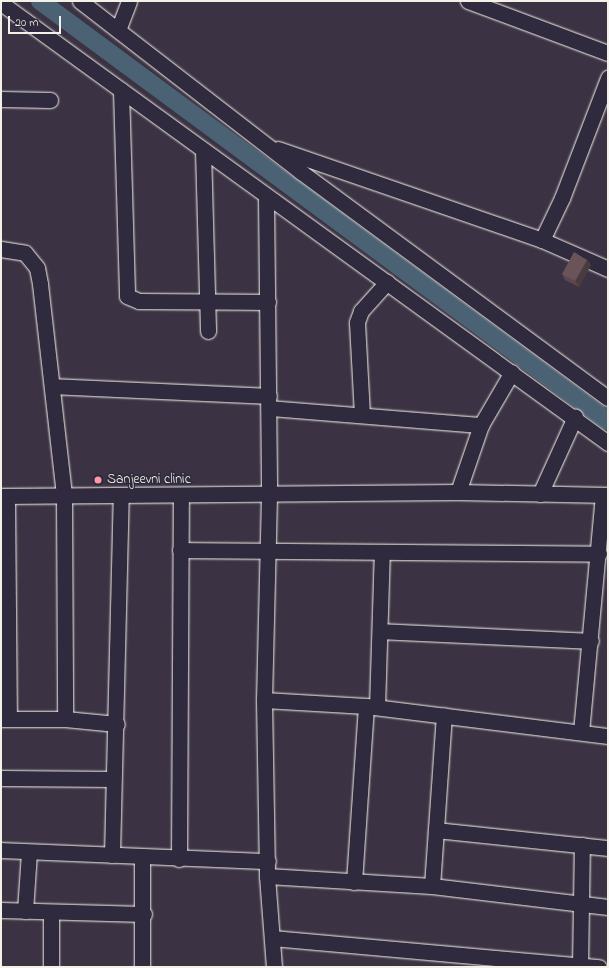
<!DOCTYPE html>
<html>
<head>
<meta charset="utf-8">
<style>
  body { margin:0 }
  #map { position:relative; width:609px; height:968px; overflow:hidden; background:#3b3243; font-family:"Indie Flower",sans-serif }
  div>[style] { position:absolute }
  .canal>* { height:18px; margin:-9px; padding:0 9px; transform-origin:9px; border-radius:9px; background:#4a6274 }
  .roads { filter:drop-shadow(0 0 1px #f4f1e8) drop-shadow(0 0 1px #f4f1e8) }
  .street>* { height:15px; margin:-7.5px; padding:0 7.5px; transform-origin:7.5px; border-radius:7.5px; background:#2f2a3d }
  .wall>* { inset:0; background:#5b484d }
  .shaded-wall>* { inset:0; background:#4a3b3f }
  .building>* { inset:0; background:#6a545a }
  .dots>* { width:11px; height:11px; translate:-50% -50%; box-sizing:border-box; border:2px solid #2f2a3d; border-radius:50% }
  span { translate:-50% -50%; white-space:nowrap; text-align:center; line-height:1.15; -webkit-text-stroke:3px #2f2a3d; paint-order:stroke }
  .poi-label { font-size:14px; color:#f4f1e8 }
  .left { translate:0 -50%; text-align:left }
  .frame { position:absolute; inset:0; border:2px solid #f4f1e8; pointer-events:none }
  .scale { position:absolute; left:8px; top:16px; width:53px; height:18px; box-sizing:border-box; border:2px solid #f4f1e8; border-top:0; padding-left:5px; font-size:12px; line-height:14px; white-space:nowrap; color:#f4f1e8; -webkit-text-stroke:3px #2f2a3d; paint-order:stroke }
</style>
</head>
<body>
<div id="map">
  <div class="canal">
    <div style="left:40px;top:1px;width:706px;rotate:36.48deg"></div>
  </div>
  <div class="roads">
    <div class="street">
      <div style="left:80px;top:1px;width:279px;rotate:37.7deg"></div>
      <div style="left:301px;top:172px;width:381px;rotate:36.4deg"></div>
      <div style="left:468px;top:1px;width:149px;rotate:20.4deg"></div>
      <div style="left:1px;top:3px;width:750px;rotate:35.94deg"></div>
      <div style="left:118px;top:30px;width:31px;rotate:-69deg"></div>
      <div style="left:121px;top:90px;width:206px;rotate:88.3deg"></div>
      <div style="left:127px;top:296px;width:13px;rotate:23deg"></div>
      <div style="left:139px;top:301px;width:129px;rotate:0.4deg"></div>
      <div style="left:1px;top:99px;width:49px;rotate:1.2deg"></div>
      <div style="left:278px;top:149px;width:279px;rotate:19deg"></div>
      <div style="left:542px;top:240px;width:72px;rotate:23.7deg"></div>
      <div style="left:203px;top:150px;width:181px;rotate:88.4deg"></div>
      <div style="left:266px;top:196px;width:300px;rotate:89.4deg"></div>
      <div style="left:269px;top:496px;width:204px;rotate:91.4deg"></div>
      <div style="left:264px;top:700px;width:176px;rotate:89deg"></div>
      <div style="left:267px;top:876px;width:91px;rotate:85.6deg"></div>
      <div style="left:542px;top:240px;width:47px;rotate:-64.5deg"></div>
      <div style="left:562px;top:198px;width:129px;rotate:-69deg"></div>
      <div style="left:1px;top:249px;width:24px;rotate:9deg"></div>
      <div style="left:25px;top:253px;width:19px;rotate:51deg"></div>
      <div style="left:37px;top:268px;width:16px;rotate:79deg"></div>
      <div style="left:40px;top:284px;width:213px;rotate:83.5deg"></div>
      <div style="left:64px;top:496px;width:223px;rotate:89.7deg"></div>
      <div style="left:52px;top:386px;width:217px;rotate:2.6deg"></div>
      <div style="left:269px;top:408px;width:213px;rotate:4.6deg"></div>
      <div style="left:362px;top:415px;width:93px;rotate:-93.1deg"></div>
      <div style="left:357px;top:322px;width:12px;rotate:-70deg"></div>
      <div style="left:361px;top:311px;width:39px;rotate:-48deg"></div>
      <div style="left:458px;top:492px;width:71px;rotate:-71.1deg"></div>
      <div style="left:481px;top:425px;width:61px;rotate:-59.7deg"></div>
      <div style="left:540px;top:494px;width:85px;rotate:-65.6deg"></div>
      <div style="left:1px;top:496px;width:457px;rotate:-0.5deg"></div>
      <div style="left:458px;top:492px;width:150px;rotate:1.1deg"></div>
      <div style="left:7px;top:496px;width:223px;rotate:89.5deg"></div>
      <div style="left:180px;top:550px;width:419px;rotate:0.5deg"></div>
      <div style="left:380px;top:631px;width:211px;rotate:2.7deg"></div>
      <div style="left:264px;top:700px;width:102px;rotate:3.4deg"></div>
      <div style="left:366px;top:706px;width:244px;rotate:7.1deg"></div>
      <div style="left:377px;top:707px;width:155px;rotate:-88.2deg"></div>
      <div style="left:1px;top:719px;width:64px"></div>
      <div style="left:65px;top:719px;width:52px;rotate:5.5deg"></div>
      <div style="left:581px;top:732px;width:238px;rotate:-84.7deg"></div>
      <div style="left:1px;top:778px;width:112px;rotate:0.5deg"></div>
      <div style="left:436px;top:830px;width:173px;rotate:6deg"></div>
      <div style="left:1px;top:850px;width:267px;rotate:2.4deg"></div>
      <div style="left:112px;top:855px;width:358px;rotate:-88.6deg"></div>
      <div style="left:179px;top:859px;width:363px;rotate:-89.7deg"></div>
      <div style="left:267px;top:876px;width:165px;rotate:3.5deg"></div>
      <div style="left:432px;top:886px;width:177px;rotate:6.8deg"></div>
      <div style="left:354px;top:882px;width:176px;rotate:-86.1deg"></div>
      <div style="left:432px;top:886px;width:171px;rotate:-86deg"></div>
      <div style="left:1px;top:910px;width:143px;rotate:1.6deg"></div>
      <div style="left:25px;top:911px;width:59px;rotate:-86.1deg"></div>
      <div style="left:272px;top:938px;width:328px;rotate:5.1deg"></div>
      <div style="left:51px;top:967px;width:54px;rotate:-90deg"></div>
      <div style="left:142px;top:967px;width:110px;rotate:-90deg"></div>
      <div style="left:580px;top:967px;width:122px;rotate:-89.1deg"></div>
    </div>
  </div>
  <div class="wall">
    <div style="clip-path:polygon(587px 260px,591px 265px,579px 287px,565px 280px,562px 274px)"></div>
  </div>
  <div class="shaded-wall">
    <div style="clip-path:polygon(587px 260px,591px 265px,579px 287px,575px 281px)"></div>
  </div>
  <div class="building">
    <div style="clip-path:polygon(574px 252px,587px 260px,575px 281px,562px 274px)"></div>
  </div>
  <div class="dots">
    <div style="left:98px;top:480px;background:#ff9aa2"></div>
  </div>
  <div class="poi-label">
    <span class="left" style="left:107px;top:480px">Sanjeevni clinic</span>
  </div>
  <div class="frame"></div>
  <div class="scale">20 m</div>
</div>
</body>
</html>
